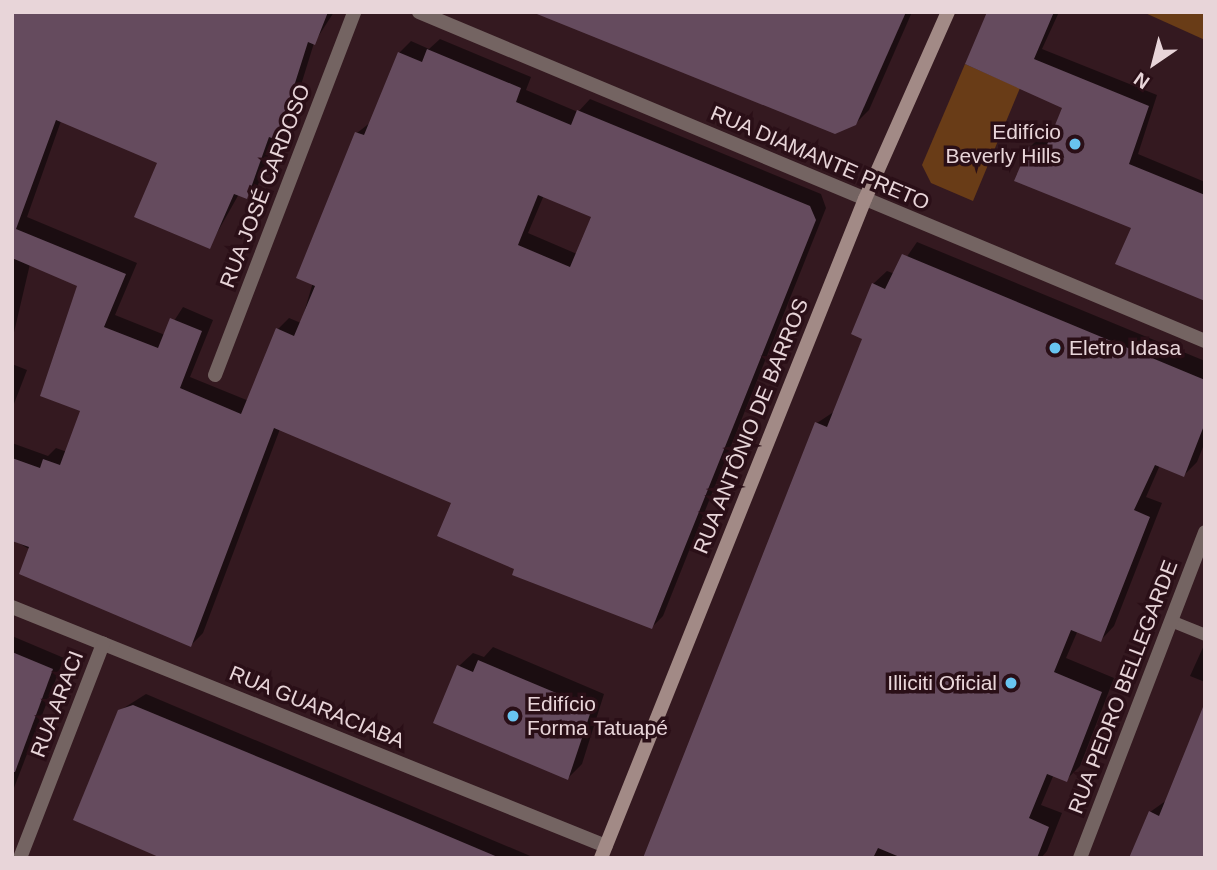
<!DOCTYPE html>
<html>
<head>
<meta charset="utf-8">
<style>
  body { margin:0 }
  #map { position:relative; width:1217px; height:870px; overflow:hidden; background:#341920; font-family:Helvetica,sans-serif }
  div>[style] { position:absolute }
  .green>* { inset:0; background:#693c17 }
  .shadow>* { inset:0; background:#0007 }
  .building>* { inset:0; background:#654b5e }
  .lane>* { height:12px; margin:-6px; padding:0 6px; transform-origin:6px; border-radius:6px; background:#746462 }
  .street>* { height:14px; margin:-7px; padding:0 7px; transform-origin:7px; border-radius:7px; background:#746462 }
  .secondary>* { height:14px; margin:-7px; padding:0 7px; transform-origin:7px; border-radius:7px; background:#a28a86 }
  .dots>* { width:19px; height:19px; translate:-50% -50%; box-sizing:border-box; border:4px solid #2a0f17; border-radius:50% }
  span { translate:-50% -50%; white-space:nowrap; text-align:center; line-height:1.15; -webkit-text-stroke:7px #2a0f17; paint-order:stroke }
  .poi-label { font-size:21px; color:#e8d5d9 }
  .right { translate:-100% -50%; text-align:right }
  .left { translate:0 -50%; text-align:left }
  .street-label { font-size:21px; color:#e8d5d9 }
  .frame { position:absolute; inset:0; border:14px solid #e8d5d9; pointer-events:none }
  .north { position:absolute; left:1119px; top:28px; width:70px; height:70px; -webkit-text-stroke:5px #2a0f17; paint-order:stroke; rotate:215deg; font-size:19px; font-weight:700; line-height:28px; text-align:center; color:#e8d5d9 }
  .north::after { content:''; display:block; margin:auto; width:24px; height:32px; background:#e8d5d9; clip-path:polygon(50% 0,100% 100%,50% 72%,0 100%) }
</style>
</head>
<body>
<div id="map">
  <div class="green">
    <div style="clip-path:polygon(1143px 12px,1205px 12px,1205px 40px)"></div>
    <div style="clip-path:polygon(965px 64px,1020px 88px,973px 201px,931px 183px,922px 165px)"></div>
  </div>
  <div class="shadow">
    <div style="clip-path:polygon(evenodd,12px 12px,334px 12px,314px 43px,288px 127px,275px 137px,258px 185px,246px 197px,239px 194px,209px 247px,159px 163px,61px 121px,27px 217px,137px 263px,115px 315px,165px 335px,183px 307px,213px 320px,190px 377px,249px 401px,278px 329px,289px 318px,301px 323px,357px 133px,371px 122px,399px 53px,411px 41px,429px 49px,440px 39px,531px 77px,526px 90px,578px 112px,590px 99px,821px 194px,826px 208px,663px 616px,652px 627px,517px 568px,453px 502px,280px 429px,203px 633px,191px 645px,12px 539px,12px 443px,48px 456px,56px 448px,67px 452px,83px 410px,80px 285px,30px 264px,12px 341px,12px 12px,544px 195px,593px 216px,577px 254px,528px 233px,544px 195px)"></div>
    <div style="clip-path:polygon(538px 12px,912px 12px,869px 110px,855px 124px)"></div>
    <div style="clip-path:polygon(990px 12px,1059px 12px,1042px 49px,1157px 95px,1138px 154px,1205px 182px,1205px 299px,1133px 227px,1030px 147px,1040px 137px,1050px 141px,1064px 107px)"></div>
    <div style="clip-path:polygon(917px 242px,1205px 361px,1205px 442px,1197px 462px,1184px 475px,1160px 465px,1146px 497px,1162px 503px,1114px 626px,1101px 640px,1078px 630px,1066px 658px,1114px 678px,1080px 766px,1066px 780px,1054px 774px,1041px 805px,1062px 813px,1047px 851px,1041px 858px,645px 858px,817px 423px,835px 411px,864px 338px,873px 284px,887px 271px,895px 274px)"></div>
    <div style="clip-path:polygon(12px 364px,27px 370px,12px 409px)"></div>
    <div style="clip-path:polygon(12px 636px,64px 658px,12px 793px)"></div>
    <div style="clip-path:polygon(1205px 643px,1205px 682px,1190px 676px)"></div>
    <div style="clip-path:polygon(493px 647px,604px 694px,582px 764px,568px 778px,459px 666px,473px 653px,484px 657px)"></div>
    <div style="clip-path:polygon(146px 694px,535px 858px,165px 858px,119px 711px)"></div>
    <div style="clip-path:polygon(1205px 719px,1205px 858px,1150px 812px,1167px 800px,1194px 730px)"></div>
  </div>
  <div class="building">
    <div style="clip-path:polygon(evenodd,12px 12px,328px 12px,315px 45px,308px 42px,277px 140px,269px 137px,247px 199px,234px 194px,210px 249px,134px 217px,157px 163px,56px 120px,16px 229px,126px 274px,104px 327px,158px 348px,170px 318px,202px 331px,180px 388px,241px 414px,276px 328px,294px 336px,315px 286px,296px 278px,355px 132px,364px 135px,398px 52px,422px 62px,427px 49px,521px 88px,516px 102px,571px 125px,577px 110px,810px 206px,816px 220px,652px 629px,512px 575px,514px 569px,437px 536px,451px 503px,274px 428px,191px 647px,19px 574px,29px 547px,12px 541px,12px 458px,40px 468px,43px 459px,60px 465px,80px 411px,40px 396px,77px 286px,12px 258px,12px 12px,538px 195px,591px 217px,570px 267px,518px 245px,538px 195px)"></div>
    <div style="clip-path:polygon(532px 12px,906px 12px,856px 125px,835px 134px)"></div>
    <div style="clip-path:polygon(987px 12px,1054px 12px,1034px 59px,1149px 106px,1129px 164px,1205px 195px,1205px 301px,1115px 264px,1131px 228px,1014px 181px,1029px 146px,1044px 152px,1062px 108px,965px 64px)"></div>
    <div style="clip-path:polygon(902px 254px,1205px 380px,1205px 423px,1184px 477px,1155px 465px,1134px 510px,1150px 517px,1101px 642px,1071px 630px,1054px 672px,1102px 692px,1067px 782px,1047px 774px,1029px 818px,1049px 827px,1037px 858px,902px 858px,878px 848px,873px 858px,643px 858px,815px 422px,827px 427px,862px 339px,851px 334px,872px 283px,885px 289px)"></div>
    <div style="clip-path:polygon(12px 652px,53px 669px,15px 772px,12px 772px)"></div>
    <div style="clip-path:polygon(478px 660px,592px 708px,568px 780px,433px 723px,457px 665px,473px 672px)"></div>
    <div style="clip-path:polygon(1205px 702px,1205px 858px,1129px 858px,1149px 811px,1159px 816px)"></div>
    <div style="clip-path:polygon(133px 705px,403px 817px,500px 858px,161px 858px,73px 820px,118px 710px)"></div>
  </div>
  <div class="lane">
    <div style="left:1171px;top:621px;width:37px;rotate:22deg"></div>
  </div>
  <div class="street">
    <div style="left:419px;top:12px;width:852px;rotate:22.71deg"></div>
    <div style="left:215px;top:375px;width:389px;rotate:-69deg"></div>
    <div style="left:12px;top:607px;width:640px;rotate:21.92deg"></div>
    <div style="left:20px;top:858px;width:230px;rotate:-68.8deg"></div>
    <div style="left:1080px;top:858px;width:349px;rotate:-69deg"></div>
  </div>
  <div class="secondary">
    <div style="left:601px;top:858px;width:710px;rotate:-68.17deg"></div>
    <div style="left:865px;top:199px;width:205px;rotate:-66.1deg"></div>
  </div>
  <div class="dots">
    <div style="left:1075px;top:144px;background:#68c4f0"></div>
    <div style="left:1055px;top:348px;background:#68c4f0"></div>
    <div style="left:1011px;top:683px;background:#68c4f0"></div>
    <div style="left:513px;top:716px;background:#68c4f0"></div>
  </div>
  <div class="poi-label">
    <span class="right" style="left:1061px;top:144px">Edifício<br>Beverly Hills</span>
    <span class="left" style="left:1069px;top:348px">Eletro Idasa</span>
    <span class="right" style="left:997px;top:683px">Illiciti Oficial</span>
    <span class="left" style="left:527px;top:716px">Edifício<br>Forma Tatuapé</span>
  </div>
  <div class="street-label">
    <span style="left:820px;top:158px;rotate:23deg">RUA DIAMANTE PRETO</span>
    <span style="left:265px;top:186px;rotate:-69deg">RUA JOSÉ CARDOSO</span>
    <span style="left:751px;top:426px;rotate:-68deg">RUA ANTÔNIO DE BARROS</span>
    <span style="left:1123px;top:687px;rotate:-69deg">RUA PEDRO BELLEGARDE</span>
    <span style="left:57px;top:704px;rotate:-69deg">RUA ARACI</span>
    <span style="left:317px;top:707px;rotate:22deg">RUA GUARACIABA</span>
  </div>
  <div class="frame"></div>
  <div class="north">N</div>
</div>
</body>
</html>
